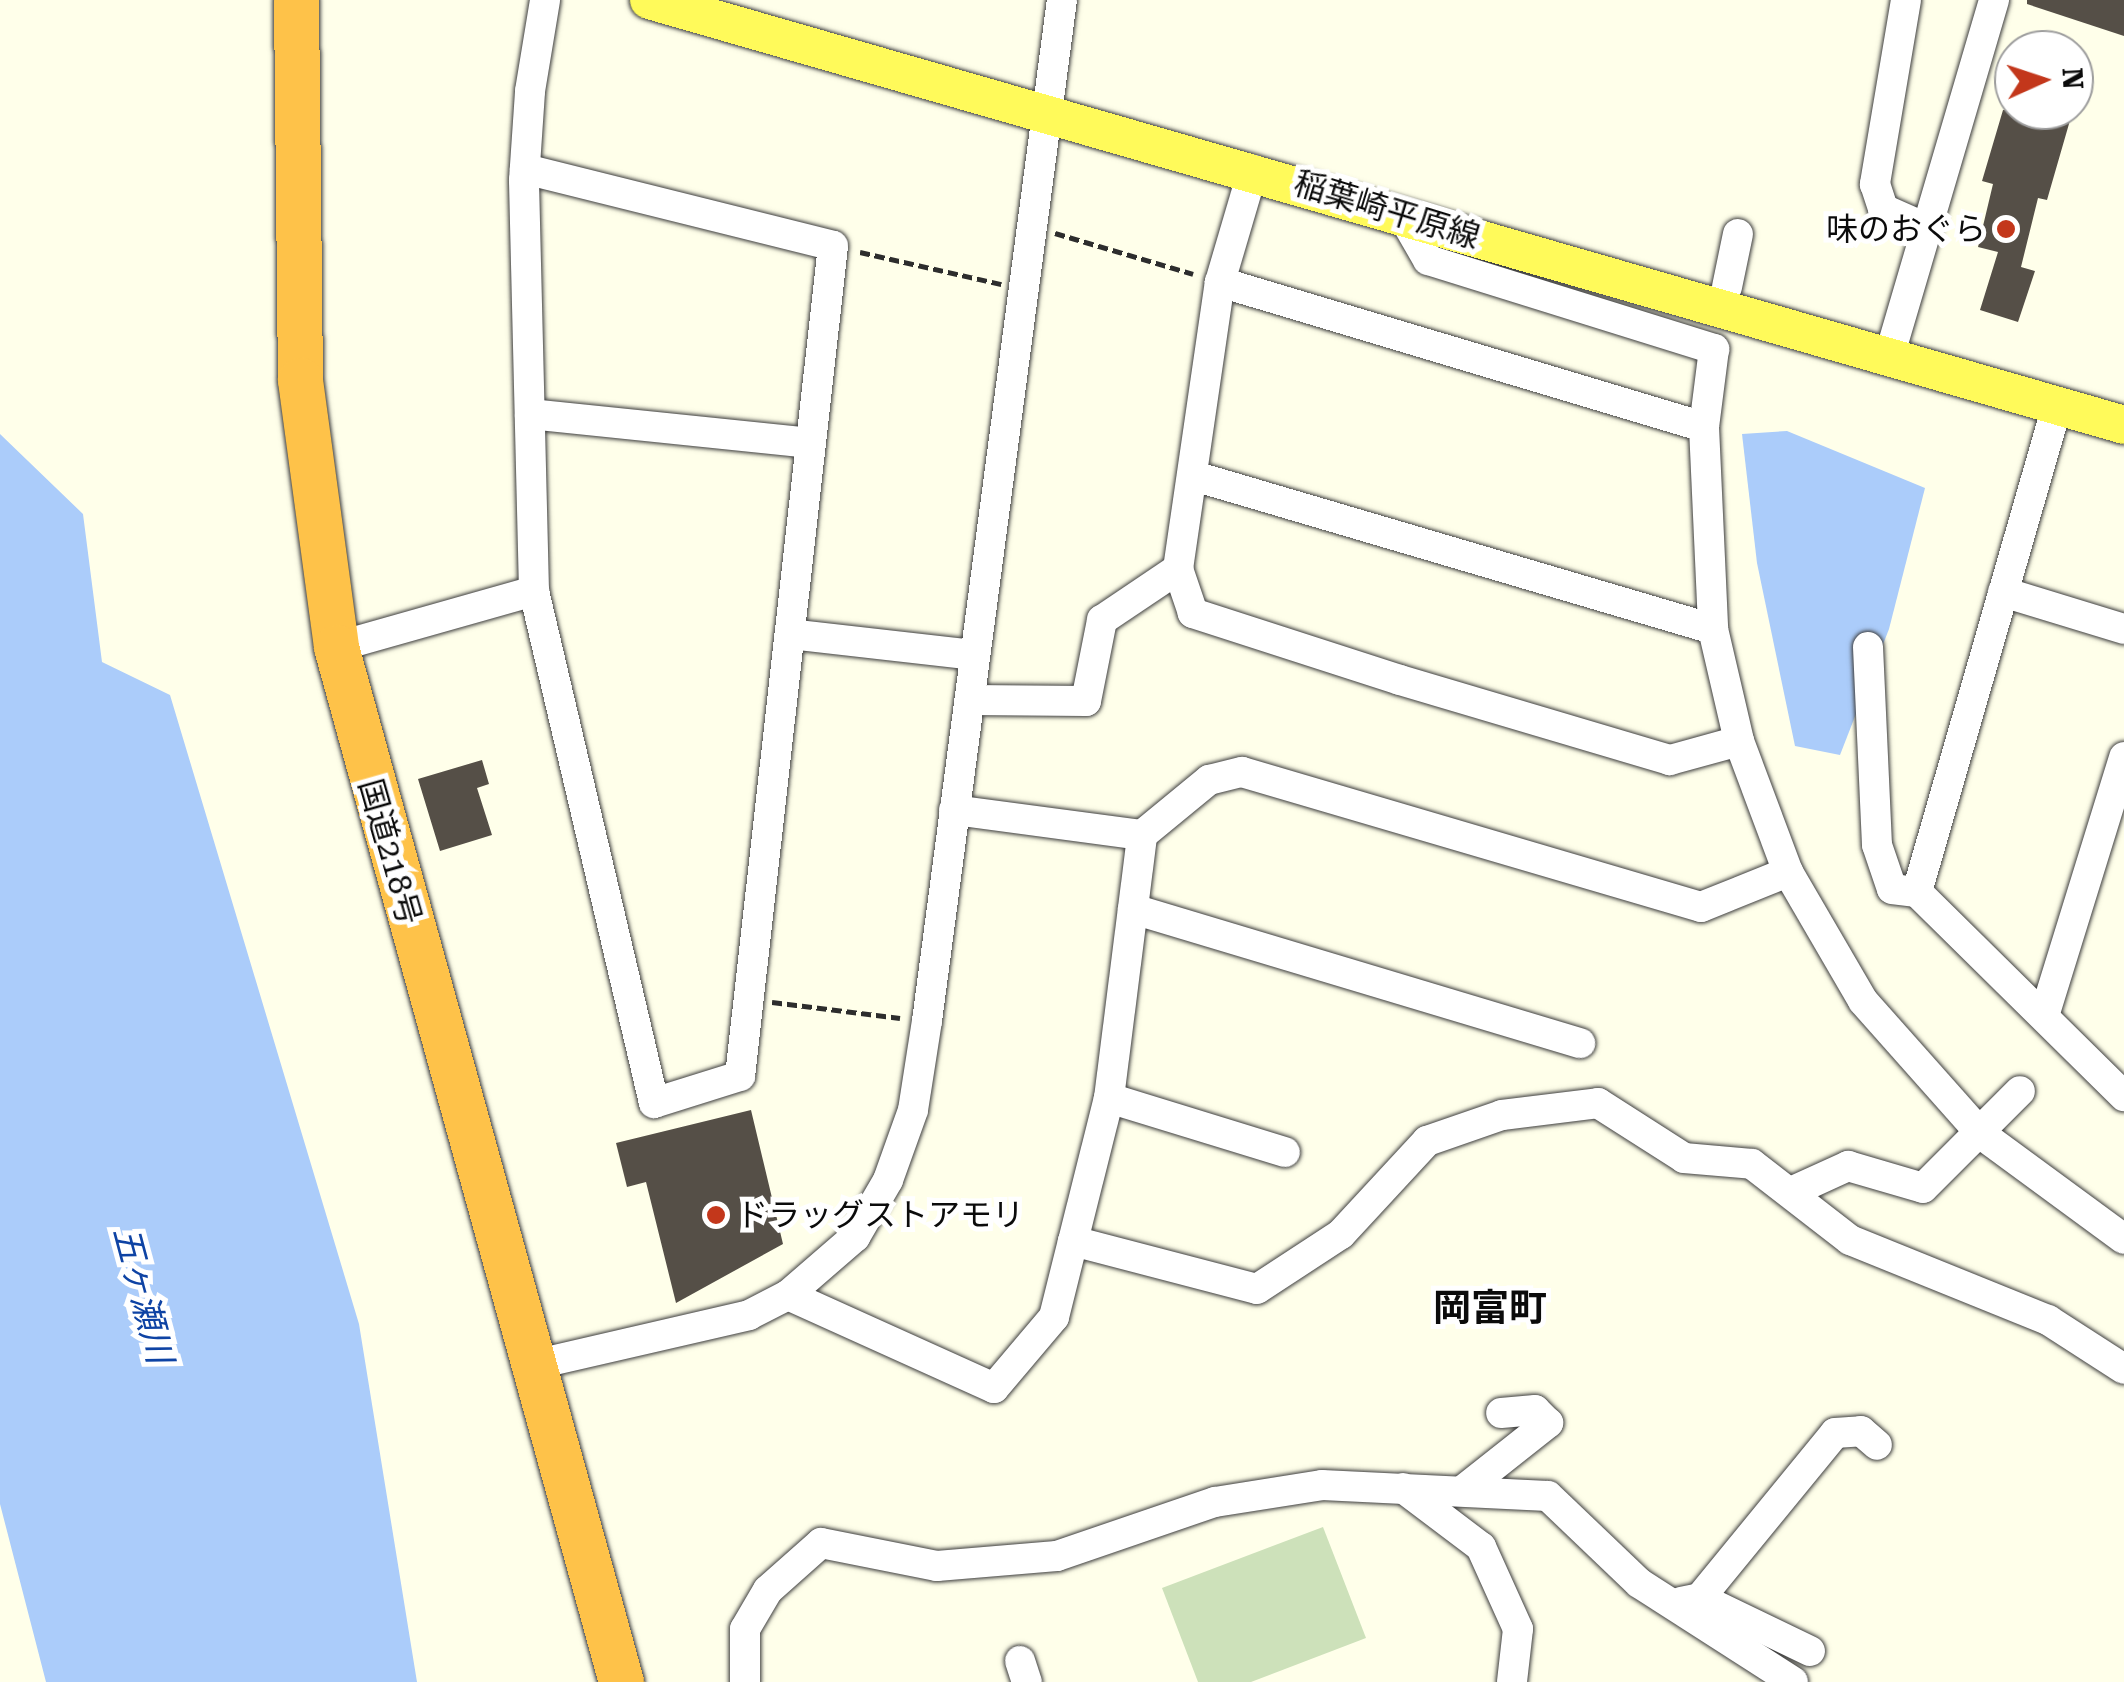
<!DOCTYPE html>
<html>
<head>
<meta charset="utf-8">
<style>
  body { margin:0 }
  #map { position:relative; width:2124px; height:1682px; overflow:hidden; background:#ffffea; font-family:"Roboto Serif","Noto Sans JP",serif }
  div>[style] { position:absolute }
  .cemetery>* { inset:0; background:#cde1ba }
  .water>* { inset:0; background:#abccfa }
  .building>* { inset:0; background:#554f47 }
  .path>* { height:5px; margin-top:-2.5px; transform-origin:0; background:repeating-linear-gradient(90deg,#2d2d2d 0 10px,transparent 0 15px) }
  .roads { filter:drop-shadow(0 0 2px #3e3e3e) drop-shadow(0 0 2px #3e3e3e) }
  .minor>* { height:30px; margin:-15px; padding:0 15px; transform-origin:15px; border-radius:15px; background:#fff }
  .major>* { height:38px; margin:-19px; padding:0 19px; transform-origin:19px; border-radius:19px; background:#fffa5a }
  .highway>* { height:45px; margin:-22.5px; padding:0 22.5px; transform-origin:22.5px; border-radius:22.5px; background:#fec249 }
  .dots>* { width:28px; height:28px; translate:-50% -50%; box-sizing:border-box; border:5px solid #fff; border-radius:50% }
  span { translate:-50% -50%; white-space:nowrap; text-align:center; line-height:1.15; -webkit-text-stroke:10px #fff; paint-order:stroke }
  .street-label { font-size:32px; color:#0b0b0b }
  .poi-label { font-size:32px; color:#0b0b0b }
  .right { translate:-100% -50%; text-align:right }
  .left { translate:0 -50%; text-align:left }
  .water-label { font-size:35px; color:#0e43a4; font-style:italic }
  .quarter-label { font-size:38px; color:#0b0b0b; font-weight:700 }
  .north { position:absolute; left:1994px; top:30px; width:100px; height:100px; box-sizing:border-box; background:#fff; border:2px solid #9d9d9d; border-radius:50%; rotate:87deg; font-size:28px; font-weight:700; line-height:40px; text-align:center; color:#0b0b0b }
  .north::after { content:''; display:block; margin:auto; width:35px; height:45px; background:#c3371b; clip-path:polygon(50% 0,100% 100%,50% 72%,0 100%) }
</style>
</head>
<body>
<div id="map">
  <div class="cemetery">
    <div style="clip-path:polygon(1323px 1527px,1366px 1638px,1251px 1682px,1198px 1682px,1162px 1588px)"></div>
  </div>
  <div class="water">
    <div style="clip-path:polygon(1787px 431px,1925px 488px,1889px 629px,1840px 755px,1795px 746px,1757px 563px,1742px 434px)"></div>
    <div style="clip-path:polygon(0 434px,83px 514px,102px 662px,170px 695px,359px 1324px,417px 1682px,46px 1682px,0 1504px)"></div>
  </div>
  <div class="building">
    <div style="clip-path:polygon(2027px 0,2124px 0,2124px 36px,2027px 4px)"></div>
    <div style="clip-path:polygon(2003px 110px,2073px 110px,2047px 200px,2038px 198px,2021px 267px,2035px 271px,2018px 322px,1980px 310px,1998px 252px,1978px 247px,1993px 184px,1982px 181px)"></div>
    <div style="clip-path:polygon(482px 760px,489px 784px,477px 788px,492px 835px,440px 851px,418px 779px)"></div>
    <div style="clip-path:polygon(751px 1110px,783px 1244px,676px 1303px,646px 1182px,627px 1187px,616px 1143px)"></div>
  </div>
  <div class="path">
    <div style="left:1055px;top:233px;width:144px;rotate:16.5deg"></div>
    <div style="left:860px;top:252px;width:145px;rotate:12.8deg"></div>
    <div style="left:772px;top:1002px;width:129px;rotate:7.1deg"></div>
  </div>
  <div class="roads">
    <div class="minor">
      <div style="left:1906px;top:0;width:187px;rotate:99.6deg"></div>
      <div style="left:1875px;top:184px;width:26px;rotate:72deg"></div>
      <div style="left:1883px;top:209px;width:47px;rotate:23.8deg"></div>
      <div style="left:525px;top:169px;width:317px;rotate:14deg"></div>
      <div style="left:833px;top:246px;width:835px;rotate:96.39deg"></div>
      <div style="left:740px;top:1076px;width:90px;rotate:162.6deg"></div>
      <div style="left:654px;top:1103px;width:526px;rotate:-103.19deg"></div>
      <div style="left:534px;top:591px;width:411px;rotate:-91.4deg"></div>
      <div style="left:524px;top:180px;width:89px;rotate:-86.1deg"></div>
      <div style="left:530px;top:91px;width:92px;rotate:-80.6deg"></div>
      <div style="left:1402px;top:215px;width:52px;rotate:60deg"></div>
      <div style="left:1428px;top:260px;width:300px;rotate:17.3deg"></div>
      <div style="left:1714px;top:349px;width:79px;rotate:97.3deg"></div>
      <div style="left:1220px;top:282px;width:117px;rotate:-73.6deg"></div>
      <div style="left:1727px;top:287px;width:54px;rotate:-78.3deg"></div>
      <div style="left:1889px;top:357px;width:372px;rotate:-73.6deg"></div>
      <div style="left:2057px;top:406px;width:506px;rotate:106.07deg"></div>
      <div style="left:1917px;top:892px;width:291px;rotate:44.6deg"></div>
      <div style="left:530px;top:414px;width:282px;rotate:5.9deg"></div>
      <div style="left:1194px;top:476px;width:541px;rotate:16.43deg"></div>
      <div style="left:2003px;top:592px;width:127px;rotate:17deg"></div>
      <div style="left:790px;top:634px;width:185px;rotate:6.5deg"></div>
      <div style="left:336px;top:647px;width:206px;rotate:-15.8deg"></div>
      <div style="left:1868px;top:647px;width:198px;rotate:87.4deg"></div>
      <div style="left:1877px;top:845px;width:46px;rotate:71.2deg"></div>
      <div style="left:1892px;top:889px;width:25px;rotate:7deg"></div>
      <div style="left:970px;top:700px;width:116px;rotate:0.5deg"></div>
      <div style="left:1086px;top:701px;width:83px;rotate:-78.8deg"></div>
      <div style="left:1102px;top:620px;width:92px;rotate:-33.9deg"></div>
      <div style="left:1178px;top:569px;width:290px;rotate:-81.7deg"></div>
      <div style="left:1220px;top:282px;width:505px;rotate:16.68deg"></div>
      <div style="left:1704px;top:427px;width:202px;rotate:87.4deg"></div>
      <div style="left:1713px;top:629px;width:115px;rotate:76.9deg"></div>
      <div style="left:1739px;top:741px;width:72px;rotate:164.6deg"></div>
      <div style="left:1670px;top:760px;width:282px;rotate:-163.5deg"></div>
      <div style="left:1400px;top:680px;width:218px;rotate:-162.1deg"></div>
      <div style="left:1193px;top:613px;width:46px;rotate:-108.8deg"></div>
      <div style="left:1739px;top:741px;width:140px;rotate:69.5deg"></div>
      <div style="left:1788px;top:872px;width:149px;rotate:59.8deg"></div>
      <div style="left:1863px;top:1001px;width:178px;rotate:48.4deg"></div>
      <div style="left:1981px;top:1134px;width:177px;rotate:36.3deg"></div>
      <div style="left:954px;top:810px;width:190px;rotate:7.6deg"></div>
      <div style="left:1142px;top:835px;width:87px;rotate:-39.4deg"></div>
      <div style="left:1209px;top:780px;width:34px;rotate:-14deg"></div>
      <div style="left:1242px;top:772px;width:478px;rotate:16.4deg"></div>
      <div style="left:1701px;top:907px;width:94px;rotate:-21.9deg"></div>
      <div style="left:1133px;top:909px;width:467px;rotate:16.7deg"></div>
      <div style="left:2044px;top:1016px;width:271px;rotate:-72.8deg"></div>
      <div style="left:1109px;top:1098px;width:184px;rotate:17.1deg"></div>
      <div style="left:1791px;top:1192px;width:63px;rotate:-24.5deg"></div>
      <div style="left:1848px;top:1166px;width:78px;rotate:16.3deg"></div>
      <div style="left:1923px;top:1188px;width:137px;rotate:-45deg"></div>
      <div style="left:1073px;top:1241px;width:147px;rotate:-75.9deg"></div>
      <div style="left:1109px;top:1098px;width:265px;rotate:-82.8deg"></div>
      <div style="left:788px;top:1295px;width:226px;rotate:24.3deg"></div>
      <div style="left:994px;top:1388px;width:93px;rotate:-49.8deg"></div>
      <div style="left:1054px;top:1317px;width:78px;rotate:-76deg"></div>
      <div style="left:1073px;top:1241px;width:190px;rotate:14.6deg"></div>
      <div style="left:1257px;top:1289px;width:100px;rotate:-33.2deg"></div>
      <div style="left:1341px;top:1234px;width:127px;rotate:-47.2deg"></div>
      <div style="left:1427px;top:1141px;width:79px;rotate:-19.1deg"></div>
      <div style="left:1502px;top:1115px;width:97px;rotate:-7.1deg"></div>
      <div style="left:1598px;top:1103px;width:102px;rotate:32.6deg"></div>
      <div style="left:1684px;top:1158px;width:68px;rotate:5deg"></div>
      <div style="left:1752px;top:1164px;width:124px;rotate:37.8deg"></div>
      <div style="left:1850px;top:1240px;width:214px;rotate:22deg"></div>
      <div style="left:2048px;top:1320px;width:90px;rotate:32.8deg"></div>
      <div style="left:533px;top:1365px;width:222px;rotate:-13deg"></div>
      <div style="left:749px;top:1315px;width:44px;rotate:-27.1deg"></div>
      <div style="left:788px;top:1295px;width:89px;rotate:-40.9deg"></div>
      <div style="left:855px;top:1237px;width:66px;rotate:-59.9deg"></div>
      <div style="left:888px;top:1180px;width:74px;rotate:-70.3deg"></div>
      <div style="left:913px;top:1110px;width:90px;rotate:-81.1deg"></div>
      <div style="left:927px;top:1021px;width:1030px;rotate:-82.47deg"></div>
      <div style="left:1403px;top:1488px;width:98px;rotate:37.1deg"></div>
      <div style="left:1481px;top:1547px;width:90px;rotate:65.7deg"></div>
      <div style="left:1518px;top:1629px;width:53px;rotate:96.5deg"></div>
      <div style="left:1462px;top:1491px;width:110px;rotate:-38.3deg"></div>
      <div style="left:1548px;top:1423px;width:18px;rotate:-135deg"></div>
      <div style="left:1535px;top:1410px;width:34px;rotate:175deg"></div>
      <div style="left:1700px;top:1598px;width:213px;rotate:-50.7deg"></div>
      <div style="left:1835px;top:1433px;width:26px;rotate:-4deg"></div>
      <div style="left:1861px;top:1431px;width:21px;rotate:41deg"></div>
      <div style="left:1681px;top:1602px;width:19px;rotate:-12deg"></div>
      <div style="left:1700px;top:1598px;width:122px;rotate:25.7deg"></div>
      <div style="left:1020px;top:1661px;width:22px;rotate:72deg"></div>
      <div style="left:745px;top:1682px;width:53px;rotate:-90deg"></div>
      <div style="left:745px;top:1629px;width:45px;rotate:-59.5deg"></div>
      <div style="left:768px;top:1590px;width:71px;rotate:-41.6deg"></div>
      <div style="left:821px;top:1543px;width:118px;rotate:11.2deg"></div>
      <div style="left:937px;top:1566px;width:120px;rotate:-4.8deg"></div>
      <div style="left:1057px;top:1556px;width:167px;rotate:-18.9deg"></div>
      <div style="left:1215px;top:1502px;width:108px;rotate:-9deg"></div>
      <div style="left:1322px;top:1485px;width:226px;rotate:2.8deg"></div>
      <div style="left:1548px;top:1496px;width:126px;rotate:43.7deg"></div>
      <div style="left:1639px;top:1583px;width:183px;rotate:32.7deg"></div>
    </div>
    <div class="major">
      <div style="left:649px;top:0;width:1535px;rotate:16.07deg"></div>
    </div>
    <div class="highway">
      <div style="left:296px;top:0;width:380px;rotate:89.4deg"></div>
      <div style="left:300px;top:380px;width:269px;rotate:82.3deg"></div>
      <div style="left:336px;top:647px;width:1074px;rotate:74.6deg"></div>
    </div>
  </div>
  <div class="dots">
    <div style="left:2006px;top:229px;background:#c3371b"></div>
    <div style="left:716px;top:1215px;background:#c3371b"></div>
  </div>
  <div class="street-label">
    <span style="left:1387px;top:210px;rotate:17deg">稲葉崎平原線</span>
    <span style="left:390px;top:852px;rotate:74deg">国道218号</span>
  </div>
  <div class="poi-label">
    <span class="right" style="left:1986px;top:229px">味のおぐら</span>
    <span class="left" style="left:736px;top:1215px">ドラッグストアモリ</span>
  </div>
  <div class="water-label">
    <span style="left:142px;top:1295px;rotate:75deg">五ヶ瀬川</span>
  </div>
  <div class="quarter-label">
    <span style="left:1490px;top:1309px">岡富町</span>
  </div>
  <div class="north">N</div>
</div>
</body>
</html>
